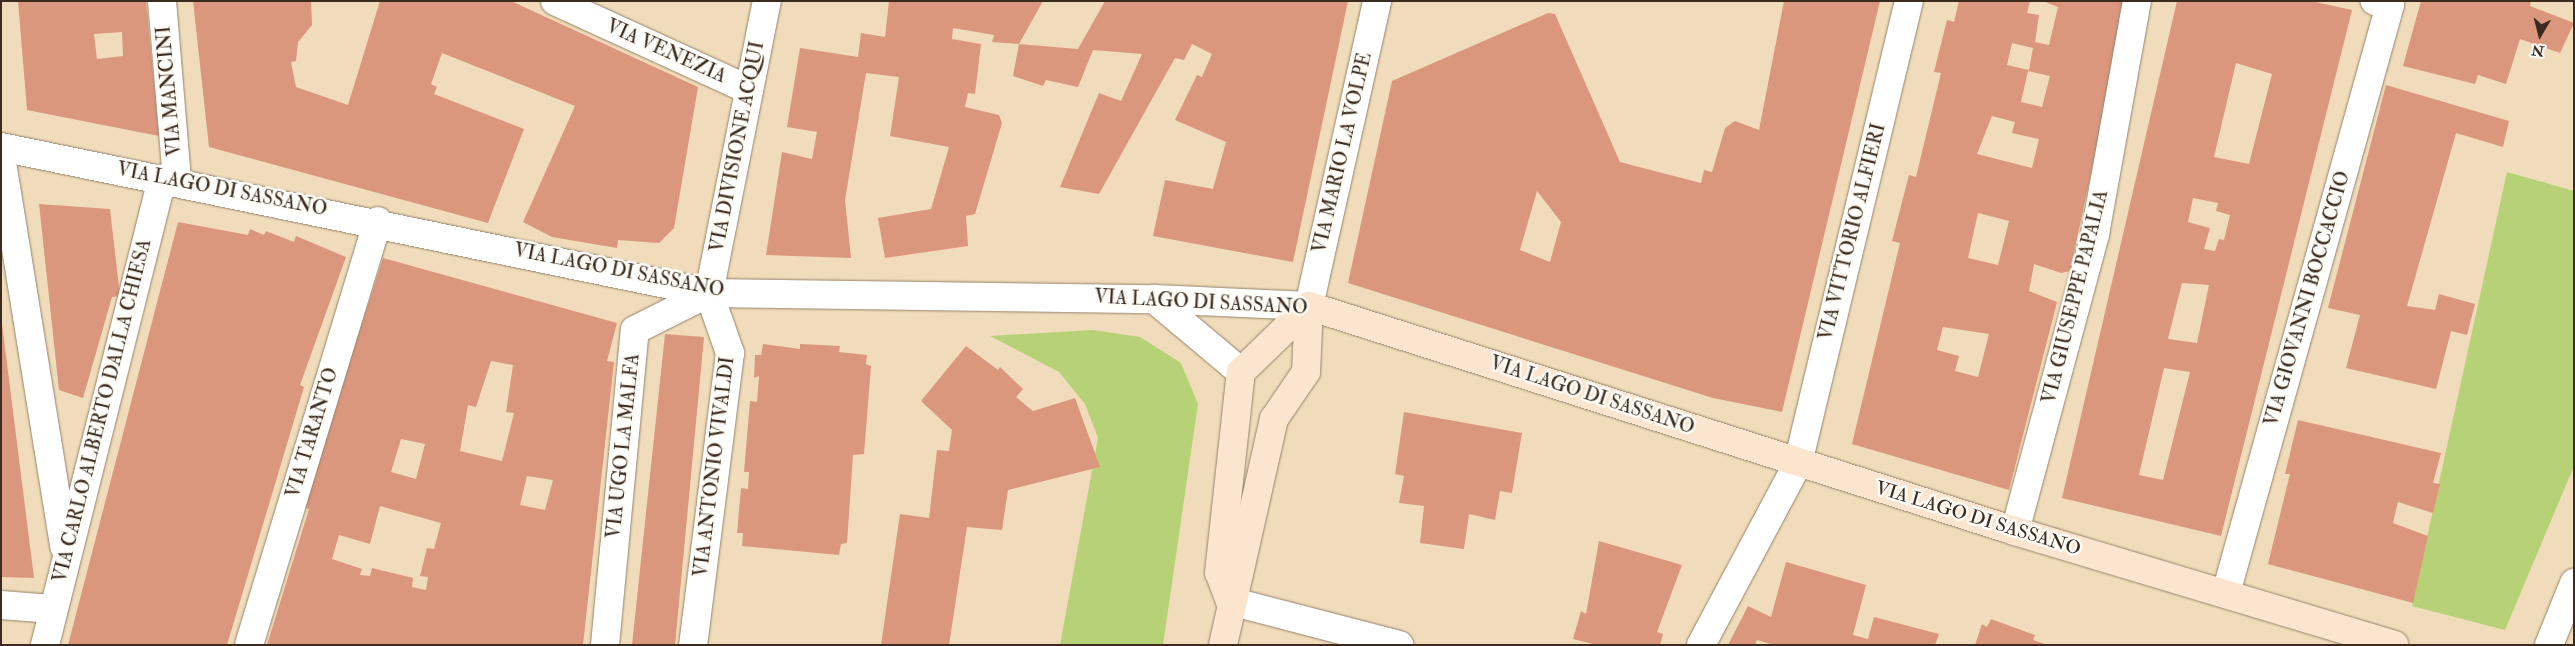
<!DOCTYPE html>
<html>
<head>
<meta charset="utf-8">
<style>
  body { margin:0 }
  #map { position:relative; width:2575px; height:646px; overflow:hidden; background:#f0dcba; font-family:"IM FELL Double Pica",serif }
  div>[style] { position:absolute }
  .green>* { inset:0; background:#b7d176 }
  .building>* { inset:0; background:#db967e }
  .roads { filter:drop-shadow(0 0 1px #96836c) drop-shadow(0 0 1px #96836c) }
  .minor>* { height:28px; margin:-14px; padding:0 14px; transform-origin:14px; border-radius:14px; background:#fff }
  .tertiary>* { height:28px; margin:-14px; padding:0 14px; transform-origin:14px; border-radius:14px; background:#fff }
  .secondary>* { height:28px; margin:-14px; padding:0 14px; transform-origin:14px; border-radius:14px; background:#fce5cf }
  span { translate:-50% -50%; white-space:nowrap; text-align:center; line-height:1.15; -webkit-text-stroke:5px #fdfcf7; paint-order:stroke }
  .street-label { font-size:19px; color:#3b2a1e }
  .frame { position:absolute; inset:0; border:2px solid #3b2a1e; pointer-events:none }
  .north { position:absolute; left:2515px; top:10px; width:50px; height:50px; -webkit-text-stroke:4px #fdfcf7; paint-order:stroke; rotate:188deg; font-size:14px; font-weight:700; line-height:20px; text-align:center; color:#3b2a1e }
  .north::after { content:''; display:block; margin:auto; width:18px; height:22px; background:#3b2a1e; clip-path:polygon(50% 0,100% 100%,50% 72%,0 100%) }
</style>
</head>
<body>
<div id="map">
  <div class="green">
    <div style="clip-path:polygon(2507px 172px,2574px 191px,2574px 466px,2505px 630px,2412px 606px)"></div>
    <div style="clip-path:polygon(1093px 330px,1140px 337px,1181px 363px,1198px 404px,1163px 645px,1060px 645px,1098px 438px,1085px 404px,1059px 372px,990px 336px)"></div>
  </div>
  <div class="building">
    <div style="clip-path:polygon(evenodd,18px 1px,146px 1px,159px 136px,27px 110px,18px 1px,122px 32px,123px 56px,97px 59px,94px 34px,122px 32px)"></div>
    <div style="clip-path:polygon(193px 1px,311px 1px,312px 25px,298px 42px,296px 61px,291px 62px,296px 87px,348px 105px,380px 1px,511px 1px,698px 87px,674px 228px,659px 243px,618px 240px,617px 248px,552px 237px,523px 222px,575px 106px,442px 53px,431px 84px,437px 87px,434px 94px,524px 129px,488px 223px,209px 147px)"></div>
    <div style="clip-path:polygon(889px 1px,1043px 1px,1019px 44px,1078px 49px,1105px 1px,1348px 1px,1293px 262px,1153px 236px,1165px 180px,1213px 189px,1226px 142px,1175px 120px,1197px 75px,1202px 77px,1212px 54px,1192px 44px,1184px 60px,1175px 58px,1099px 194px,1060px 187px,1099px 93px,1121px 101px,1142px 54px,1093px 50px,1078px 87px,1046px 80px,1043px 86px,1013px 76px,1019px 44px,992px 42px,994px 35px,953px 28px,952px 39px,981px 44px,975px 94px,968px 93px,965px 107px,999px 115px,1002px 123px,975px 214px,966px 216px,968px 246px,885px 258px,878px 218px,931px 209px,949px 147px,890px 136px,899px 77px,866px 73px,845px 200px,851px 258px,766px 255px,782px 152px,812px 159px,817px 132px,787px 127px,800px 48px,858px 57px,861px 33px,885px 37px)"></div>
    <div style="clip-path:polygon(evenodd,1784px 1px,1880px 1px,1782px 412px,1713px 398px,1348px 283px,1392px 81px,1548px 13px,1555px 14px,1620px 162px,1701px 183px,1704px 170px,1712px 172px,1725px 128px,1735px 121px,1759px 130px,1784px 1px,1537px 191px,1561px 222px,1550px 262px,1520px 250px,1537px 191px)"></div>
    <div style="clip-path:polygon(evenodd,1959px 1px,2030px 1px,2027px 13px,2039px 15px,2035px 42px,2049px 45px,2058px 7px,2043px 1px,2128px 1px,2070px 271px,2061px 273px,2034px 264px,2029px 291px,2057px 302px,2009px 490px,1852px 444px,1900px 243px,1892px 241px,1909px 175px,1916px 177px,1941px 73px,1934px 72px,1947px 20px,1954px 22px,1959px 1px,2012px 43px,2033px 48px,2029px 70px,2007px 65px,2012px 43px,1959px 1px,2028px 71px,2050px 76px,2042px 107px,2021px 102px,2028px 71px,1959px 1px,1992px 116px,2015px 122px,2012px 133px,2039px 139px,2032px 168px,1977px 154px,1992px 116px,1959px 1px,1978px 213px,2009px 221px,1998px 265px,1968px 258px,1978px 213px,1959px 1px,1943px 327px,1989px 334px,1978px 377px,1955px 371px,1959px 356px,1937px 350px,1943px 327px)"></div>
    <div style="clip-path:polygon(evenodd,2177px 1px,2311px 1px,2352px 10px,2221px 536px,2062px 498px,2177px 1px,2236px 63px,2272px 74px,2249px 164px,2214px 157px,2236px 63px,2177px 1px,2193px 198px,2218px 203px,2216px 211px,2230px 215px,2224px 240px,2219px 239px,2215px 251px,2204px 249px,2210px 228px,2188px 222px,2193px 198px,2177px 1px,2182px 283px,2209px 285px,2197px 343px,2168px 339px,2182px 283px,2177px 1px,2164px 368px,2190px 372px,2163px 480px,2139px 475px,2164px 368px)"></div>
    <div style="clip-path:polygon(2421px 1px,2531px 1px,2530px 6px,2574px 23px,2560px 53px,2520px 39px,2506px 84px,2478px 75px,2475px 84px,2403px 66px)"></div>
    <div style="clip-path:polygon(2386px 85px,2509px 121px,2503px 147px,2456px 133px,2407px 306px,2435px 310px,2439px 294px,2475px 304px,2467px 335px,2451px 331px,2436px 389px,2346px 368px,2360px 315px,2328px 308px)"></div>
    <div style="clip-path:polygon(39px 204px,110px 209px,120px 296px,112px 297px,83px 398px,59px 390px)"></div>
    <div style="clip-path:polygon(178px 222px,248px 235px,250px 229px,264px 235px,266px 231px,294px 242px,296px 236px,346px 257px,300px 385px,304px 387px,227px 645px,68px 645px)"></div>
    <div style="clip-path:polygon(evenodd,383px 258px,617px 323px,607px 361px,614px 362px,583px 645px,267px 645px,309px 509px,303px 507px,383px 258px,491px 361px,513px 365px,506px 412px,514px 413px,502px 461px,460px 451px,468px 405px,476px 407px,491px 361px,383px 258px,401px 439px,425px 444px,416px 479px,391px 472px,401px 439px,383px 258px,527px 476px,553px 480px,545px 510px,520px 505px,527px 476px,383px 258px,380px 506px,441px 523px,434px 549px,427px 548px,420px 576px,428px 577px,426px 590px,412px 587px,413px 578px,372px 568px,370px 576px,360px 575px,362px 569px,332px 559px,339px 535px,370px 544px,380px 506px)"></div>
    <div style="clip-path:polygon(1px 324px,2px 324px,34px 578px,1px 577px)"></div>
    <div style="clip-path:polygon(665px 334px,704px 337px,675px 645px,632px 645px)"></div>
    <div style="clip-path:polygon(763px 344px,800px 349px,800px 344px,840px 346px,839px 352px,867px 355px,866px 364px,871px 366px,864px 454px,853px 455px,847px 543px,841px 544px,839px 555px,742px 546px,743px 533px,737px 533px,741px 488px,748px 489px,749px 472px,744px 472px,750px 401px,757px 402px,759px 376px,754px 378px,755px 355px,761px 355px)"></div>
    <div style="clip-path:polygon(966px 346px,998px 370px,1000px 367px,1023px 389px,1016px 397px,1033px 411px,1075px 398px,1100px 467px,1008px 490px,1002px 530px,967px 527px,949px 645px,881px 645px,900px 514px,929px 518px,937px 450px,949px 451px,952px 430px,921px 401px)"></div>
    <div style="clip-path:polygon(1404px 412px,1522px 433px,1512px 493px,1500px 491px,1495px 520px,1469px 514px,1464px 549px,1420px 543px,1424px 506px,1399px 503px,1404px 476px,1395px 474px)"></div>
    <div style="clip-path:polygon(2298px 420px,2441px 453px,2433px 483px,2440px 484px,2433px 513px,2398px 502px,2393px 523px,2428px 536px,2413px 603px,2268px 564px,2290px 474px,2285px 474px)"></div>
    <div style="clip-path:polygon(1599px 541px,1682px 565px,1657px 632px,1663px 634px,1660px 645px,1597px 645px,1573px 639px,1581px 611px,1586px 614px)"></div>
    <div style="clip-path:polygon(1786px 562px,1866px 585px,1853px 635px,1868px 639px,1874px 617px,1939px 634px,1935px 645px,1774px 645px,1757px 640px,1755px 645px,1728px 645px,1748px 606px,1771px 617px)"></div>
    <div style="clip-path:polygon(1991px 619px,2035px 635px,2033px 640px,2048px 645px,1975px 645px,1982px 624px,1987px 627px)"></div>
  </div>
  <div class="roads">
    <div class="minor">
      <div style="left:162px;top:1px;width:181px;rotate:85.2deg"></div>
      <div style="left:555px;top:1px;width:213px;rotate:24.6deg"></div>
      <div style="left:1px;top:156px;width:396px;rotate:80.8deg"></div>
      <div style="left:1309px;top:306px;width:312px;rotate:-77.4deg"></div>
      <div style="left:2015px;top:531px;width:308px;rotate:-74.9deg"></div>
      <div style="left:2095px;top:234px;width:237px;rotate:-79.8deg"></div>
      <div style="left:2226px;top:593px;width:610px;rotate:-74.42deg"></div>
      <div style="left:2390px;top:5px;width:16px;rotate:-165deg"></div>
      <div style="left:1230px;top:601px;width:175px;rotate:14.6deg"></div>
      <div style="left:1px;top:605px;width:52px;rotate:4.4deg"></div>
      <div style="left:45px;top:645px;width:481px;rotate:-75.9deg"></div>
      <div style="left:249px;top:645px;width:443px;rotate:-73.1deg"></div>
      <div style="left:605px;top:645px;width:316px;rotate:-84.6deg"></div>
      <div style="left:635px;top:330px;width:83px;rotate:-26.6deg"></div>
      <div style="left:709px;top:293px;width:64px;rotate:70.7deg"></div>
      <div style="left:730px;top:353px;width:294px;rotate:97.2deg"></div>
      <div style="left:1701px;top:645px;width:206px;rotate:-61.9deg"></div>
      <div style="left:1798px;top:463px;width:475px;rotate:-76.5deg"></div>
      <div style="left:2549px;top:645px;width:67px;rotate:-68deg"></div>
    </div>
    <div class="tertiary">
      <div style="left:1px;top:147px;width:723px;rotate:11.65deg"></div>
      <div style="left:709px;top:293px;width:445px;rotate:0.8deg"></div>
      <div style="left:1154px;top:299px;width:155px;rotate:2.6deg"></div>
      <div style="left:709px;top:293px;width:298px;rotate:-78.8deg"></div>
      <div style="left:1154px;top:299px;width:114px;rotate:40deg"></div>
    </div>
    <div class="secondary">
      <div style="left:1309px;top:306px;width:741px;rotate:17.68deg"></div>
      <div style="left:2015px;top:531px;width:396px;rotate:16.7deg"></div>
      <div style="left:1230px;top:601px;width:30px;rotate:-111deg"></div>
      <div style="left:1219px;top:573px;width:202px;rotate:-83.8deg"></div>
      <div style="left:1241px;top:372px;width:95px;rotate:-44.1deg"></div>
      <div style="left:1223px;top:645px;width:232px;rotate:-77.3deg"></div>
      <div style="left:1274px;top:419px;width:57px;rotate:-55.8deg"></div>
      <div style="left:1306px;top:372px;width:66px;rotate:-87.4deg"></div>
    </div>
  </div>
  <div class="street-label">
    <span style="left:666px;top:52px;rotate:24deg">VIA VENEZIA</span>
    <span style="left:170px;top:91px;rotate:-95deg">VIA MANCINI</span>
    <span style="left:738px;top:147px;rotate:-79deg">VIA DIVISIONE ACQUI</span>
    <span style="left:1343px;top:153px;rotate:-77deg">VIA MARIO LA VOLPE</span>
    <span style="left:222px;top:190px;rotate:11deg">VIA LAGO DI SASSANO</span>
    <span style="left:1853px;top:232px;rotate:-76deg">VIA VITTORIO ALFIERI</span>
    <span style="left:619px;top:271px;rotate:11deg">VIA LAGO DI SASSANO</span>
    <span style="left:2076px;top:297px;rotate:-76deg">VIA GIUSEPPE PAPALIA</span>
    <span style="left:2308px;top:299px;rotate:-74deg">VIA GIOVANNI BOCCACCIO</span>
    <span style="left:1201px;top:303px;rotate:3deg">VIA LAGO DI SASSANO</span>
    <span style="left:1592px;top:396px;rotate:18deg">VIA LAGO DI SASSANO</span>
    <span style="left:103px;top:411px;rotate:-76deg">VIA CARLO ALBERTO DALLA CHIESA</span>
    <span style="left:313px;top:433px;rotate:-73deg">VIA TARANTO</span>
    <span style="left:624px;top:446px;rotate:-84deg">VIA UGO LA MALFA</span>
    <span style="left:715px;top:467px;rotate:-83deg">VIA ANTONIO VIVALDI</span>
    <span style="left:1978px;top:519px;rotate:17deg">VIA LAGO DI SASSANO</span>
  </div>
  <div class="frame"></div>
  <div class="north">N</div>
</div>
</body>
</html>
